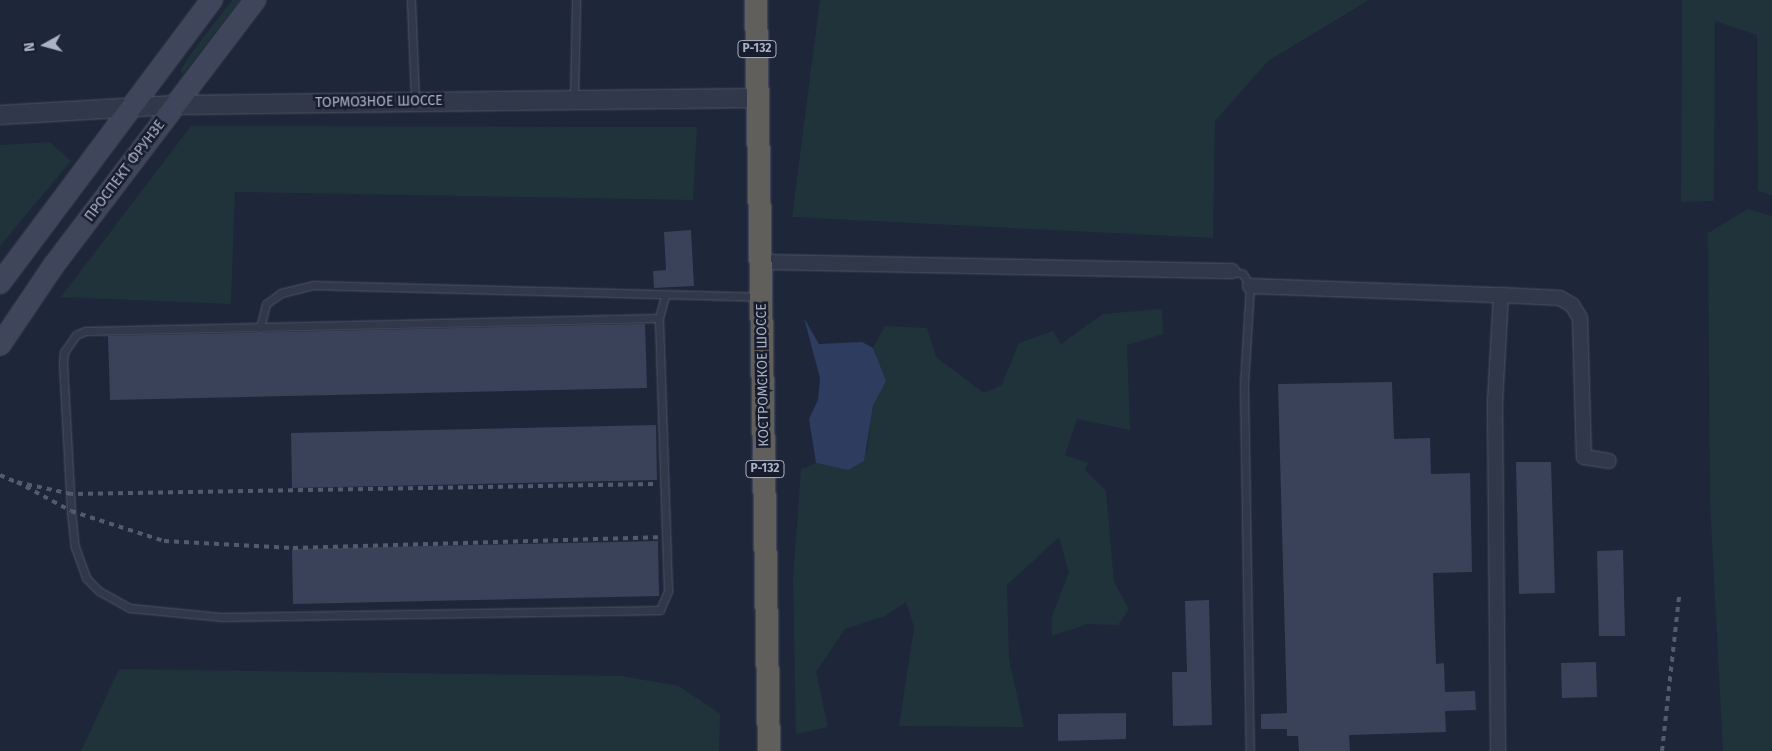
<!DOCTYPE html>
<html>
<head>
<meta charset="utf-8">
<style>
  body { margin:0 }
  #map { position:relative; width:1772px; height:751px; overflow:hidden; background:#1e2639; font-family:"Fira Sans",sans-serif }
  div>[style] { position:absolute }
  .green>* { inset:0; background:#20333a }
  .water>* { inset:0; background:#2d3c5f }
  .building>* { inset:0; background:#394259 }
  .roads { filter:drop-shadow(0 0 1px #4f5567) drop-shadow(0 0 1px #4f5567) }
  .service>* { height:7px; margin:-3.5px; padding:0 3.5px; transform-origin:3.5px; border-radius:3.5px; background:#313849 }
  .minor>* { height:14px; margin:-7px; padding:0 7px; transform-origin:7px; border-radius:7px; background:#313849 }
  .tertiary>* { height:18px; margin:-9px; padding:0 9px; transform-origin:9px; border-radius:9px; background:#313849 }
  .secondary>* { height:20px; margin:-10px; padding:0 10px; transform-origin:10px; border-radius:10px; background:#3f465c }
  .trunk>* { height:22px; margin:-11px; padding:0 11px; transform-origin:11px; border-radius:11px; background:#605f5b }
  .rail>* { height:4px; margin-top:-2px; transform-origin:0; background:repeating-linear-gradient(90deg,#535b71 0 5px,transparent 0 10px) }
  span { translate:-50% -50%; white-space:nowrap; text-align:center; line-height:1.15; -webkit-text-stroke:5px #171d2d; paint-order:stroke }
  .shield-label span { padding:1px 4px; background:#171d2d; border:1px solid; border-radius:4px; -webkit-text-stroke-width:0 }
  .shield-label { font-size:12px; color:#abb2c6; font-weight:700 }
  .street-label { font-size:14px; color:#abb2c6 }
  .north { position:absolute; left:20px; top:20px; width:50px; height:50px; -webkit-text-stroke:4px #171d2d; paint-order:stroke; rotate:263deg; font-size:14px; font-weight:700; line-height:20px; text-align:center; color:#abb2c6 }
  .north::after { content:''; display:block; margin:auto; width:18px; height:22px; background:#abb2c6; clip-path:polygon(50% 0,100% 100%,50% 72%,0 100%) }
</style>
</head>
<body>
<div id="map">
  <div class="green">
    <div style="clip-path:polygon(232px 0,240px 0,183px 74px,180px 71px,193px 51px)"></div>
    <div style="clip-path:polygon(820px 0,1369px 0,1268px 61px,1215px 121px,1213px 238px,792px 217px)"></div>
    <div style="clip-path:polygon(1682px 0,1772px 0,1772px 195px,1758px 191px,1757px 35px,1715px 21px,1714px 201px,1681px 202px)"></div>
    <div style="clip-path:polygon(191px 126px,697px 127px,693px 200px,235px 192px,231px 304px,61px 297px)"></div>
    <div style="clip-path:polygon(50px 142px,71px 161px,0 246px,0 145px)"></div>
    <div style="clip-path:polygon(1748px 209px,1772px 216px,1772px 751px,1723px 751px,1710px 502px,1708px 233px)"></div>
    <div style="clip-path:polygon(1162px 309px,1163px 334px,1127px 345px,1130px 430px,1077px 419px,1065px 455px,1088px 463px,1085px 470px,1106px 491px,1114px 582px,1129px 609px,1118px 625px,1087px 624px,1052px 636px,1052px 616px,1069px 572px,1059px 537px,1007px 585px,1009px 659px,1024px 727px,899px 726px,914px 627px,906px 602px,885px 616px,845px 629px,816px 672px,828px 727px,796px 734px,793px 579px,801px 469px,816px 463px,848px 470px,867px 451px,873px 405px,885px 381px,873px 348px,885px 326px,927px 328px,936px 357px,984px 393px,1002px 385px,1019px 343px,1053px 331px,1061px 344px,1103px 314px)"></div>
    <div style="clip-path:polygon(119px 669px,621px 676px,679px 686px,720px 714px,719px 751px,81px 751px)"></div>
  </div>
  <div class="water">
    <div style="clip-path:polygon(804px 318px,819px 344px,862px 342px,873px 348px,886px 381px,873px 406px,864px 461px,848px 470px,816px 463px,809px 419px,818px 400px,820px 378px)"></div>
  </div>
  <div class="building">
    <div style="clip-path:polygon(691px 230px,694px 286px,654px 288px,653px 271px,666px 270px,664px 232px)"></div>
    <div style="clip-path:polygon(645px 324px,647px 388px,110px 400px,108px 336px)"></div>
    <div style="clip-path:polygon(1392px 382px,1394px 439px,1430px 438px,1431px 474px,1470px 473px,1472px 572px,1433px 573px,1436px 664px,1444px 663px,1445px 692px,1475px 691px,1476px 710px,1445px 711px,1446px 732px,1349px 735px,1350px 751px,1299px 751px,1298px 736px,1287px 736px,1287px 729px,1261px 729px,1261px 714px,1287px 713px,1278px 384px)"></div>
    <div style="clip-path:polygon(656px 425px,657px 480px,292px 488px,291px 433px)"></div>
    <div style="clip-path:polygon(1516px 462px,1551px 462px,1555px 593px,1519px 594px)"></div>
    <div style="clip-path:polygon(658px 541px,659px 596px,293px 604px,292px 549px)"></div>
    <div style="clip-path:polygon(1623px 550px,1625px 636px,1599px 636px,1597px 551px)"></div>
    <div style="clip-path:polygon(1209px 600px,1212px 725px,1173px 726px,1172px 672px,1187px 672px,1185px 601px)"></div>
    <div style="clip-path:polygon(1596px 662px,1597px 697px,1562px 698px,1561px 663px)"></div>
    <div style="clip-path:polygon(1126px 713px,1126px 739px,1058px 741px,1058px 714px)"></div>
  </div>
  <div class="roads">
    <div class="service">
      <div style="left:411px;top:0;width:101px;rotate:87.7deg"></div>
      <div style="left:574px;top:99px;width:99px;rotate:-88.8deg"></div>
      <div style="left:1232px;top:271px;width:11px;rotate:15deg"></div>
      <div style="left:1243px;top:274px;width:14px;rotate:60deg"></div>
      <div style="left:1250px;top:286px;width:98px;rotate:93.5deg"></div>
      <div style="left:1244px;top:384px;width:367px;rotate:89.1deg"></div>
      <div style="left:659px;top:318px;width:574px;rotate:178.7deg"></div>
      <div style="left:85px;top:331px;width:10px;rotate:156deg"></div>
      <div style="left:76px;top:335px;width:21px;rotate:125deg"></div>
      <div style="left:64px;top:352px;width:11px;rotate:95deg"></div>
      <div style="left:63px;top:363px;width:148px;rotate:86.9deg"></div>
      <div style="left:71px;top:511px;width:36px;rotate:84deg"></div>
      <div style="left:75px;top:547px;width:33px;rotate:70deg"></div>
      <div style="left:86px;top:578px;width:18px;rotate:45deg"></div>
      <div style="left:99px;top:591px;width:35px;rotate:29deg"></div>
      <div style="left:130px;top:608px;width:91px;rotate:5.6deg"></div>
      <div style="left:221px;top:617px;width:439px;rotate:-0.9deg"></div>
      <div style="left:660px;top:610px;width:21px;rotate:-67deg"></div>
      <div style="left:668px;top:591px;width:273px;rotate:-91.9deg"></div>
      <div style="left:659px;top:318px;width:23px;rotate:-75deg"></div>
      <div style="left:260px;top:328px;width:25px;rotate:-76deg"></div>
      <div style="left:266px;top:304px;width:19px;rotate:-36deg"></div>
      <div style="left:281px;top:293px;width:34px;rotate:-14deg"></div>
      <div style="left:314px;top:285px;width:445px;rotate:1.5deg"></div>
    </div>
    <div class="minor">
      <div style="left:761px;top:262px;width:471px;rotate:1.1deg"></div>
      <div style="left:1250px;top:286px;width:251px;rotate:2.1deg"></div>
      <div style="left:1498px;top:751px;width:349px;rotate:-90.5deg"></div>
      <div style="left:1495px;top:402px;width:107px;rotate:-86.8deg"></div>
      <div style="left:1501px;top:295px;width:59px;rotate:2.9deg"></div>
      <div style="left:1560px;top:298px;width:14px;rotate:30deg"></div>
      <div style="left:1572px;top:305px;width:15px;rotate:58deg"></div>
      <div style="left:1580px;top:318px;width:139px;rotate:88.4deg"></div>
      <div style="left:1584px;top:457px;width:25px;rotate:9deg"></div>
    </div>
    <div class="tertiary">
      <div style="left:0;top:115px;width:176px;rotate:-3.3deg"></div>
      <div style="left:176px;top:105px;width:582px;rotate:-0.69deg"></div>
    </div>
    <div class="secondary">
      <div style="left:0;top:283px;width:354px;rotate:-53.2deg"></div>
      <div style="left:0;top:345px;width:97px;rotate:-56deg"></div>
      <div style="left:54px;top:265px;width:333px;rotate:-52.8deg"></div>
    </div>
    <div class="trunk">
      <div style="left:756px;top:0;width:751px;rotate:89.01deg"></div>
    </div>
  </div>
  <div class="rail">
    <div style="left:0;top:475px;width:17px;rotate:24deg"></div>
    <div style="left:653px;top:484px;width:582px;rotate:179.02deg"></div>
    <div style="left:71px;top:494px;width:55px;rotate:-167.5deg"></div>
    <div style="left:17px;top:482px;width:61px;rotate:28.2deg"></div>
    <div style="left:71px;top:511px;width:98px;rotate:17.9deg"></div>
    <div style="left:164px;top:541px;width:129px;rotate:3.1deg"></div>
    <div style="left:293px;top:548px;width:365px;rotate:-1.7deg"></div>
    <div style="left:1662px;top:751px;width:156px;rotate:-83.7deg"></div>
  </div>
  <div class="shield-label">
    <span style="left:757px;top:49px">Р-132</span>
    <span style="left:765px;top:469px">Р-132</span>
  </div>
  <div class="street-label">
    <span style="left:379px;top:102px;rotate:-1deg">ТОРМОЗНОЕ ШОССЕ</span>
    <span style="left:125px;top:171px;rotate:-53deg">ПРОСПЕКТ ФРУНЗЕ</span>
    <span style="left:763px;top:375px;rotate:-91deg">КОСТРОМСКОЕ ШОССЕ</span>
  </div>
  <div class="north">N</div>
</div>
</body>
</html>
